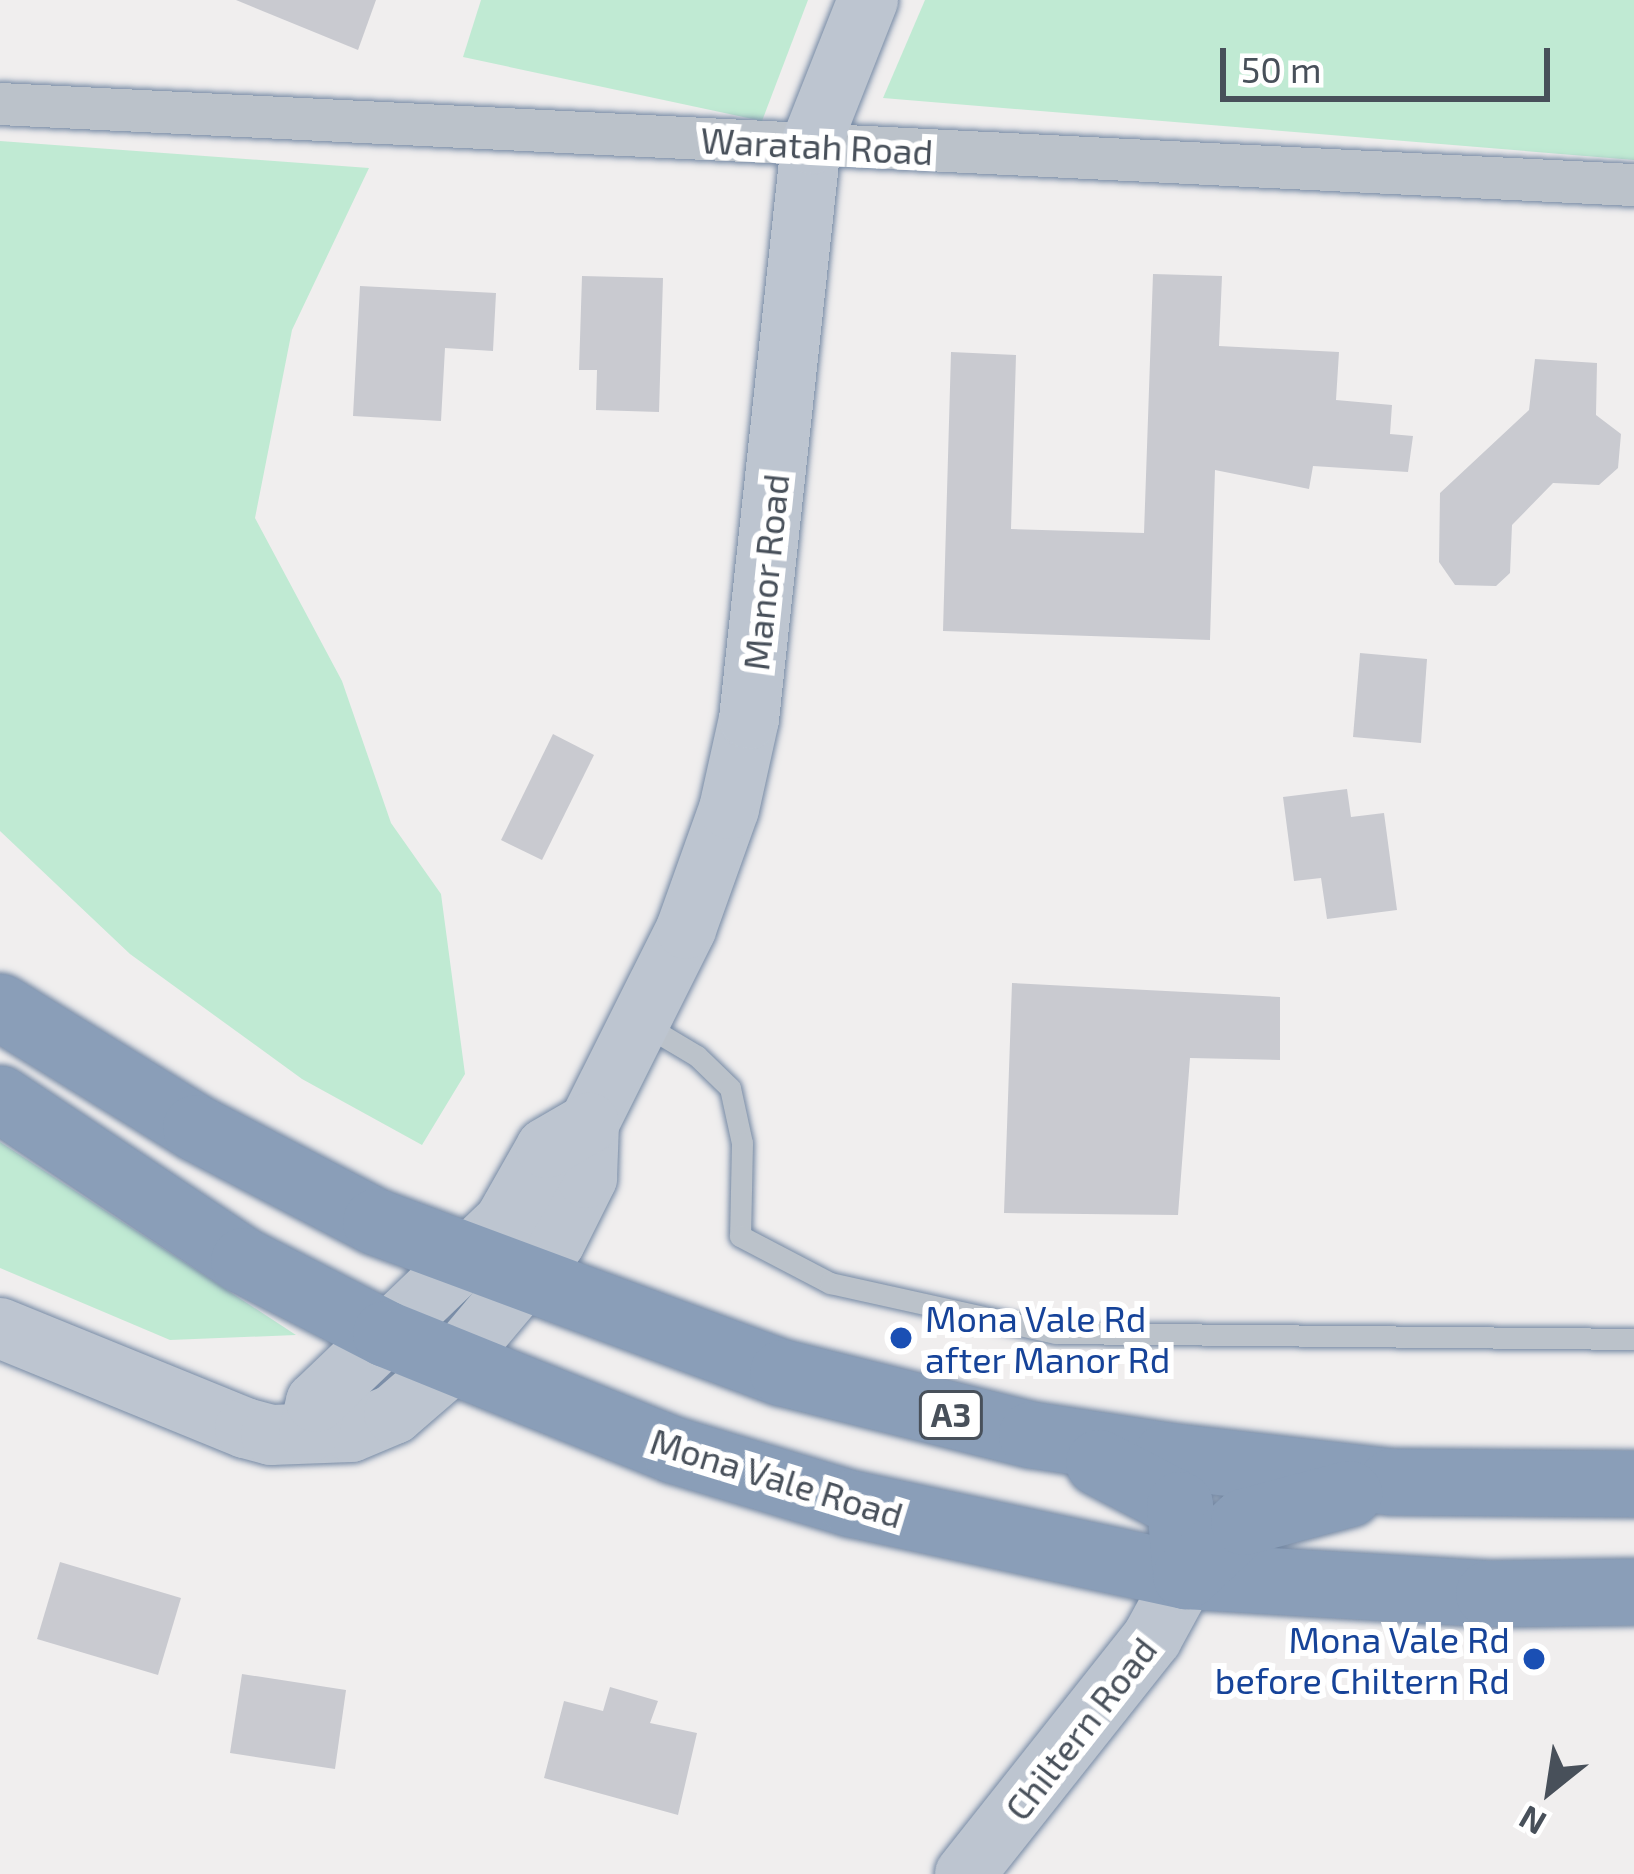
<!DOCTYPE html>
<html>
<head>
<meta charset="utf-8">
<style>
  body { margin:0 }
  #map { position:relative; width:1634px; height:1874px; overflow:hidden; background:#f0eeee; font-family:"Exo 2",sans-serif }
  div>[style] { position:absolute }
  .green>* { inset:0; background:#c0ead3 }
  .building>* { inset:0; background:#c9cad0 }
  .roads { filter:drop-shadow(0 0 3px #7589a4) drop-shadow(0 0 3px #7589a4) }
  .lane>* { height:21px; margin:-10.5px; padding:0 10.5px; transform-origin:10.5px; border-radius:10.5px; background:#bbc2ca }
  .street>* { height:42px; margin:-21px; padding:0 21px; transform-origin:21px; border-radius:21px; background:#bbc2ca }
  .secondary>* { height:60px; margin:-30px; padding:0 30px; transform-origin:30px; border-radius:30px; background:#bdc5d0 }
  .highway>* { height:66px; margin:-33px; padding:0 33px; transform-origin:33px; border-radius:33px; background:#8a9eb8 }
  .dots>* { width:33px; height:33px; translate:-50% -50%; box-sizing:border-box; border:6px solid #fff; border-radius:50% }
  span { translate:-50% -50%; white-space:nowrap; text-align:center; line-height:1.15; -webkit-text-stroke:12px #fff; paint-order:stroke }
  .shield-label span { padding:3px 9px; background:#fff; border:3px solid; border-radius:9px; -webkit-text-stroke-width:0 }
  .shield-label { font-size:33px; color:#48505a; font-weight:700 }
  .street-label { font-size:36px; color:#48505a }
  .transit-label { font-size:36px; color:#164399 }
  .left { translate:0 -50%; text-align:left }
  .right { translate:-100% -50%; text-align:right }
  .north { position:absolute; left:1490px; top:1730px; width:120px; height:120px; -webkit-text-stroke:9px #fff; paint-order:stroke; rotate:210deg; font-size:33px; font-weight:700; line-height:48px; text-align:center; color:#48505a }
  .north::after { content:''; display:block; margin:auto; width:42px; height:54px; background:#48505a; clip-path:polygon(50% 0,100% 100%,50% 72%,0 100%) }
  .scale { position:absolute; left:1220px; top:48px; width:330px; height:54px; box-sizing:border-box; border:6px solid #48505a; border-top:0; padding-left:15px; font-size:36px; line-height:42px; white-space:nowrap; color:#48505a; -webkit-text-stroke:9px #fff; paint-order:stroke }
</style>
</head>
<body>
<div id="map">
  <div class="green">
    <div style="clip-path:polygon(481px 0,808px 0,762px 121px,463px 57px)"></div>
    <div style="clip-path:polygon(925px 0,1634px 0,1634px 160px,883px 98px)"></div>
    <div style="clip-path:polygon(0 141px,369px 168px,292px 330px,255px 518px,342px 681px,391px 823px,441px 894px,465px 1074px,422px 1145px,302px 1079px,130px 954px,0 831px)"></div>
    <div style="clip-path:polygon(0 1142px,296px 1335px,170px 1340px,0 1268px)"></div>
  </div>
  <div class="building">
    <div style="clip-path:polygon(236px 0,376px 0,358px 50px)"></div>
    <div style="clip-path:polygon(1153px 274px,1222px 276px,1219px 346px,1339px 352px,1336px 400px,1392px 405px,1390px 434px,1413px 436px,1408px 472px,1313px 466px,1309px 489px,1215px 470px,1210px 640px,943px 631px,951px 352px,1016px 355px,1011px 529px,1144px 533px)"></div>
    <div style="clip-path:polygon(582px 276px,663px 278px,659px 412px,596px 410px,597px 370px,579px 370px)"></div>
    <div style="clip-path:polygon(360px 286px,496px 293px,493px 351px,445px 348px,441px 421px,353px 416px)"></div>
    <div style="clip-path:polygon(1535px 359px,1597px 363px,1596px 415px,1621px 434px,1618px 468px,1599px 485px,1553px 483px,1512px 525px,1510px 573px,1496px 586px,1455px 585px,1439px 562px,1440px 493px,1529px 410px)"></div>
    <div style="clip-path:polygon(1360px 653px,1427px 659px,1421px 743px,1353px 737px)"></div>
    <div style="clip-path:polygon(553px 734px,594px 755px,542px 860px,501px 840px)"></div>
    <div style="clip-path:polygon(1347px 789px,1351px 817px,1384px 813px,1397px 910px,1327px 919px,1321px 878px,1294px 881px,1283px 797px)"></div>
    <div style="clip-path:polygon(1012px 983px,1280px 997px,1280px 1060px,1190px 1058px,1178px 1215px,1004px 1213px)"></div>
    <div style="clip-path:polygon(60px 1562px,181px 1598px,158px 1675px,37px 1639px)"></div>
    <div style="clip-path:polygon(242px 1674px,346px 1690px,335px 1769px,230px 1753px)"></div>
    <div style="clip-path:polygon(610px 1687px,658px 1701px,650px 1723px,697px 1733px,678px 1815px,544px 1778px,564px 1701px,603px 1711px)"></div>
  </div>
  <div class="roads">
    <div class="lane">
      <div style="left:645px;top:1025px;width:61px;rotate:30.8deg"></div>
      <div style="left:697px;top:1056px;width:46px;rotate:44.1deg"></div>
      <div style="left:730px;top:1088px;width:56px;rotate:77.7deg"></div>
      <div style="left:742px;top:1143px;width:93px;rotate:91.2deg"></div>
      <div style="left:740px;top:1236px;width:102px;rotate:27.6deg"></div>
      <div style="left:830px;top:1283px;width:230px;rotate:12.5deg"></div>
      <div style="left:1055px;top:1333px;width:579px;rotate:0.59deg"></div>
    </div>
    <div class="street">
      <div style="left:0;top:104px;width:1636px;rotate:2.84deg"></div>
    </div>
    <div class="secondary">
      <div style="left:0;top:1328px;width:265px;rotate:22.2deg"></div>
      <div style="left:245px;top:1428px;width:27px;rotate:15deg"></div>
      <div style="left:271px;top:1435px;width:80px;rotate:-2.1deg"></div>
      <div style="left:351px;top:1432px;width:47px;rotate:-22.7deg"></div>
      <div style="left:394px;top:1414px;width:78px;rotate:-40.8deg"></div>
      <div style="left:453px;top:1363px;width:158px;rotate:-49.9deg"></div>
      <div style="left:555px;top:1242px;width:72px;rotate:-63.4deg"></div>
      <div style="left:587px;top:1178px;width:55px;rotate:-87.9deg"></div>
      <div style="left:589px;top:1123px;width:217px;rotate:-63.4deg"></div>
      <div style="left:686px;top:929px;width:127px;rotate:-70.3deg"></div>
      <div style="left:729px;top:809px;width:92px;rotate:-77.5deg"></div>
      <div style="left:749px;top:719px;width:578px;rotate:-83.85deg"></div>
      <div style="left:811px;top:144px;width:155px;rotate:-68.4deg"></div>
      <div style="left:309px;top:1432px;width:31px;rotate:-77deg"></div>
      <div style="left:316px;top:1402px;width:260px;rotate:-43.8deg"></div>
      <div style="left:504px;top:1222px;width:85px;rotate:-60.4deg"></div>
      <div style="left:546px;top:1148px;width:50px;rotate:-30.2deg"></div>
      <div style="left:965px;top:1874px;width:301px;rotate:-51.6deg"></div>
      <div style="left:1152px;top:1638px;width:71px;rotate:-61.3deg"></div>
    </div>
    <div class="highway">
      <div style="left:0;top:1007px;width:230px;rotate:31.7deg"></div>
      <div style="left:196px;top:1128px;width:203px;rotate:27.6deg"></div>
      <div style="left:376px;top:1222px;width:434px;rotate:20.4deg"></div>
      <div style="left:783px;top:1373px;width:257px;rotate:14deg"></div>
      <div style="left:1032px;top:1435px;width:137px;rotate:8.8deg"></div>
      <div style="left:1167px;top:1456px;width:226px;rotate:6.6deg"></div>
      <div style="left:1392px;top:1482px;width:242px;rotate:0.5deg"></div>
      <div style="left:0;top:1099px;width:293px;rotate:33.6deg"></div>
      <div style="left:244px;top:1261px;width:160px;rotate:27.2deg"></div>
      <div style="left:386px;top:1334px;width:313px;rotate:22deg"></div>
      <div style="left:676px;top:1451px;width:184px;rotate:16.8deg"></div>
      <div style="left:852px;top:1504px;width:342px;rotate:12.2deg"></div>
      <div style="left:1186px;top:1576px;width:304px;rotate:3.4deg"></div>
      <div style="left:1489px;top:1594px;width:145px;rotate:-0.8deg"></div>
      <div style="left:1099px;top:1463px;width:91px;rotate:27.4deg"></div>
      <div style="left:1180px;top:1505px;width:71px;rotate:85.2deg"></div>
      <div style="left:1186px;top:1576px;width:79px;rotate:-43deg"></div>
      <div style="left:1244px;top:1522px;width:109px;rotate:-14.9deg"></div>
    </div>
  </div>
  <div class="dots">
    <div style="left:901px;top:1338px;background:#1a4fb4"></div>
    <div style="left:1534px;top:1659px;background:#1a4fb4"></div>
  </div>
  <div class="shield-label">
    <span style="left:951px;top:1415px">A3</span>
  </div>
  <div class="street-label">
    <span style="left:817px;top:145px;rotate:3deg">Waratah Road</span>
    <span style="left:765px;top:572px;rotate:-84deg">Manor Road</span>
    <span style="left:777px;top:1477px;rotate:17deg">Mona Vale Road</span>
    <span style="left:1080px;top:1728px;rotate:-52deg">Chiltern Road</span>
  </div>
  <div class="transit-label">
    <span class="left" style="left:925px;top:1338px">Mona Vale Rd<br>after Manor Rd</span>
    <span class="right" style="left:1510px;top:1659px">Mona Vale Rd<br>before Chiltern Rd</span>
  </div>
  <div class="north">N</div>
  <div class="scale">50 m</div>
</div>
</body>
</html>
